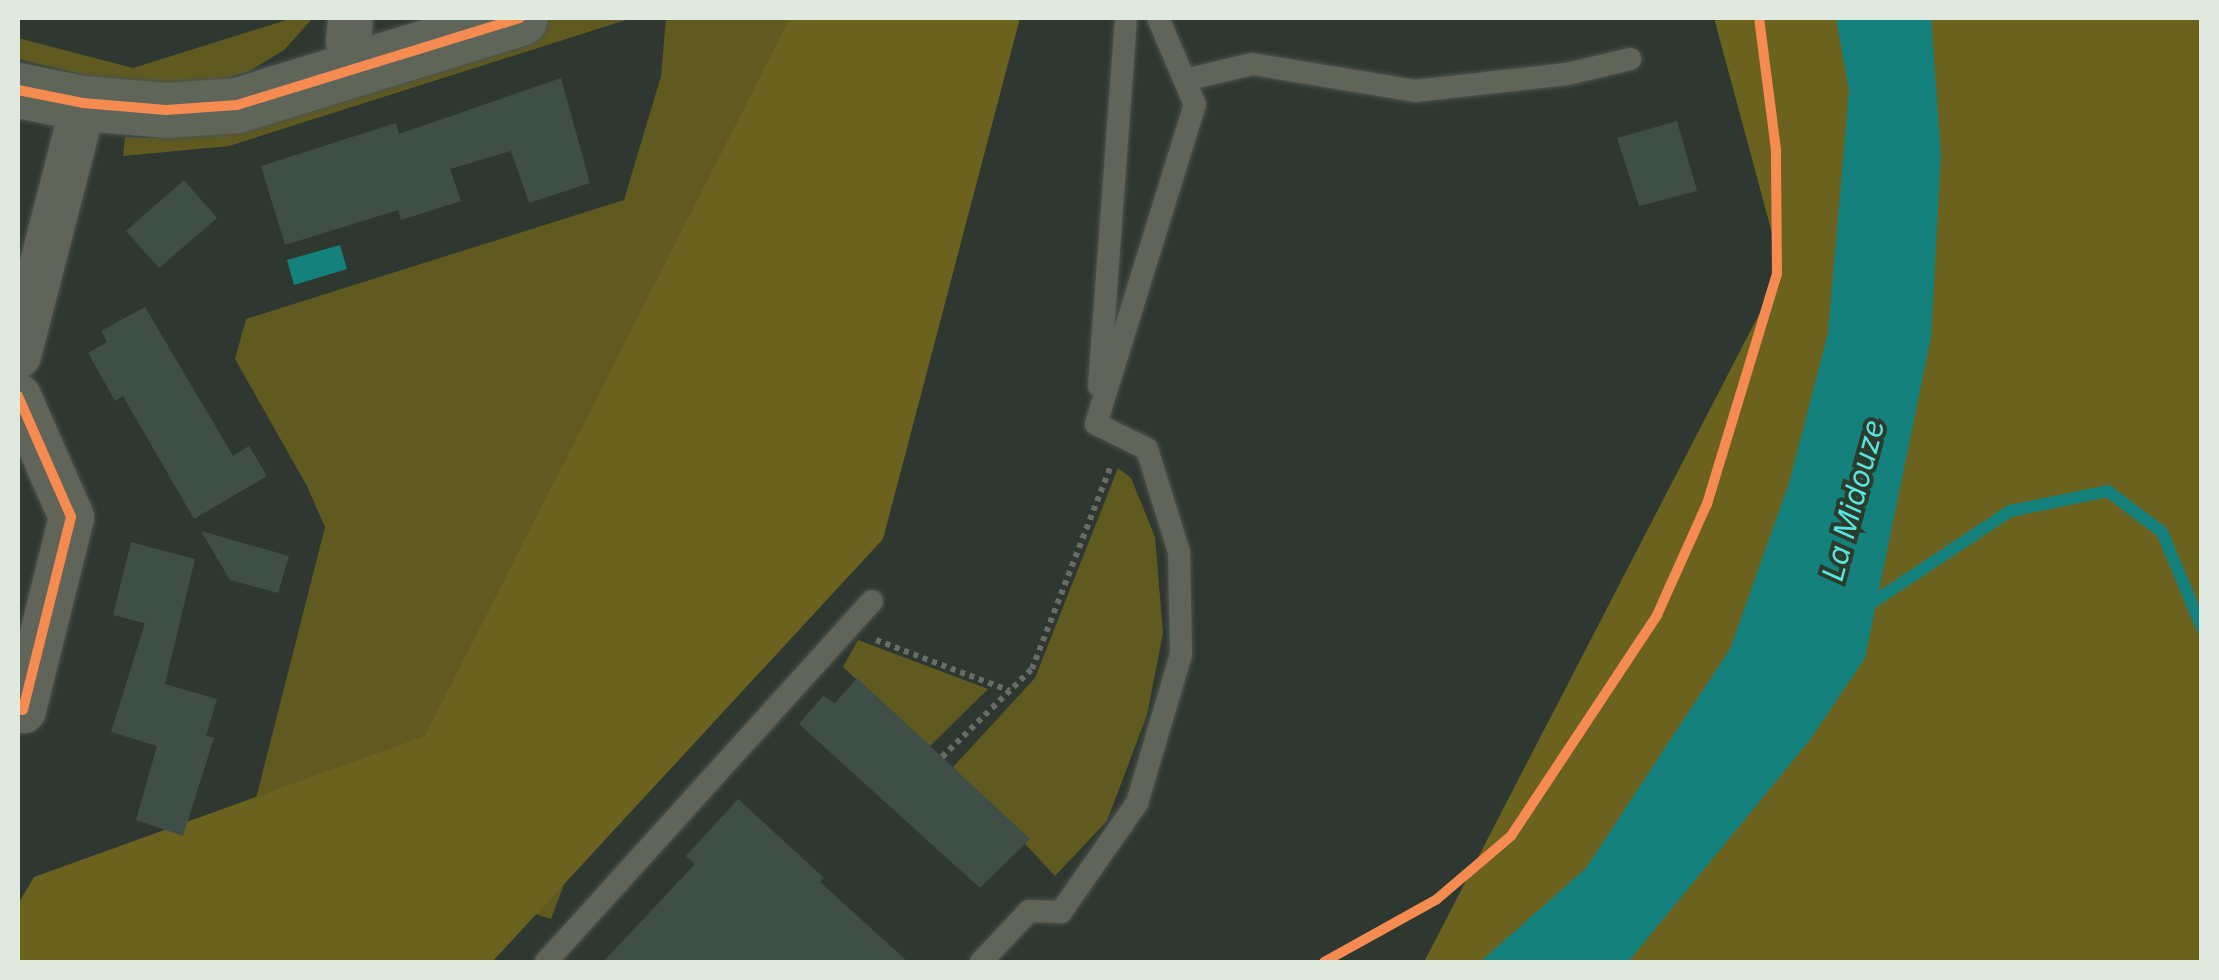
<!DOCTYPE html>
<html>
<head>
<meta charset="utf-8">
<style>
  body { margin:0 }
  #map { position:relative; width:2219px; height:980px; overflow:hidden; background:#2f3830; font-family:Inter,sans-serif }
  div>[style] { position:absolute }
  .green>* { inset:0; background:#615a20 }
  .forest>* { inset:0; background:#6b6220 }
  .water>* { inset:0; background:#14817d }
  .stream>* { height:12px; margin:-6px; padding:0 6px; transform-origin:6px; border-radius:6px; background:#14817d }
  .building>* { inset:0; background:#3f4f47 }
  .path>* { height:6px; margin-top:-3px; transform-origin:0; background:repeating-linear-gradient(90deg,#676d63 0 5px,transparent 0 10px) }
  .roads { filter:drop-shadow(0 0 2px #4c534d) drop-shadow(0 0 2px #4c534d) }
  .lane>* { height:22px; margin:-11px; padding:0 11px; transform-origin:11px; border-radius:11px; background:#606459 }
  .street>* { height:45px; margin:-22.5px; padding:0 22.5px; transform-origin:22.5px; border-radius:22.5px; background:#606459 }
  .secondary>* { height:55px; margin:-27.5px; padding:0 27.5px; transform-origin:27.5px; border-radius:27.5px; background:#5f6558 }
  .cycleway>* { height:10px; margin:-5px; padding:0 5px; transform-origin:5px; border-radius:5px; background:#f68b52 }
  span { translate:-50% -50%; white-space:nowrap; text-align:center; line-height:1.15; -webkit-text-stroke:8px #2b3c2c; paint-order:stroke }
  .water-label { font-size:30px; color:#5ae3df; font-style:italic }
  .frame { position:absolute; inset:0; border:20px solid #dfe9df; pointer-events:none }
</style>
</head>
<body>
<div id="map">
  <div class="green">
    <div style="clip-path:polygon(293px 18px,313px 18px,284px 50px,248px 72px,213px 82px,117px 83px,18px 59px,18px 38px,133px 68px)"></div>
    <div style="clip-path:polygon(552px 18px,632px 18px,229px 146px,123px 156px,125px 137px,165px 138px,223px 127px)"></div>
    <div style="clip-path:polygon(666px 18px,891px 18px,551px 919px,250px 822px,325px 527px,307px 486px,235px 359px,246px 319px,624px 200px,661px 76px)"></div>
    <div style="clip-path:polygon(1118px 468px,1131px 478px,1155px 537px,1163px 633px,1147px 715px,1107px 821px,1055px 876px,953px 767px,1035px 678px)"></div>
    <div style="clip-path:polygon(858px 640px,988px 689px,930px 746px,843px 667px)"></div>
  </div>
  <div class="forest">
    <div style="clip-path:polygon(790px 18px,1020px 18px,883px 539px,492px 962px,18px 962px,18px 904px,34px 877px,425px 736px)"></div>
    <div style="clip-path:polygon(1714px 18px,2201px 18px,2201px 962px,1424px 962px,1782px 270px)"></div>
  </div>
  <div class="water">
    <div style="clip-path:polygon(1836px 18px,1931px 18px,1941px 155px,1931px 337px,1865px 658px,1809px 741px,1628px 962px,1480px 962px,1586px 868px,1730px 649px,1789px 483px,1828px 333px,1849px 91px)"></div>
    <div style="clip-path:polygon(340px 245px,347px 269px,294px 285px,287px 260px)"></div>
  </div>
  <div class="stream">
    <div style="left:1864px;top:608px;width:175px;rotate:-33.6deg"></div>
    <div style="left:2010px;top:511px;width:100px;rotate:-11.5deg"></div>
    <div style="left:2108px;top:491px;width:68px;rotate:37.2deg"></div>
    <div style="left:2162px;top:532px;width:104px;rotate:67.4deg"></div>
  </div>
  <div class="building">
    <div style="clip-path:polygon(561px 78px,590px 183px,529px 203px,511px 151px,450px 169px,461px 201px,401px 220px,398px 210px,285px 245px,261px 166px,396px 123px,399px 134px)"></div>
    <div style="clip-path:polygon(1677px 121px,1697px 191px,1639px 206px,1617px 138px)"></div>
    <div style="clip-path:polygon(184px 180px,217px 218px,159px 268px,126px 231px)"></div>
    <div style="clip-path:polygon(145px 307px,233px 456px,249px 446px,267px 476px,194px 519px,123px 396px,115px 401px,88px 353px,107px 342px,101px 331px)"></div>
    <div style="clip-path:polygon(201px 531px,289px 556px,278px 593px,230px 580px)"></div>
    <div style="clip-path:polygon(131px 542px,195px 559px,165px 684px,217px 699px,206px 736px,214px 738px,183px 836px,136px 820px,157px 746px,111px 732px,145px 623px,113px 615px)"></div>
    <div style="clip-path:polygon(857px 678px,1030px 839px,980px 888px,799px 724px,823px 696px,835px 703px)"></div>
    <div style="clip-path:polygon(738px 799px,824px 878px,820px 882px,908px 962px,603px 962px,695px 864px,686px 856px)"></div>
  </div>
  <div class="path">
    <div style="left:876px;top:640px;width:143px;rotate:20.8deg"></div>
    <div style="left:942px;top:757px;width:126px;rotate:-44.4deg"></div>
    <div style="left:1032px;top:669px;width:216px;rotate:-68.8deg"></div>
  </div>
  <div class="roads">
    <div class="lane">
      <div style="left:1185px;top:80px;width:69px;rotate:-13.4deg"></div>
      <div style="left:1252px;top:64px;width:165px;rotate:9.4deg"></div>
      <div style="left:1415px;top:91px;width:153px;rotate:-6.4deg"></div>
      <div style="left:1567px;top:74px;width:65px;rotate:-13.4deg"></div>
      <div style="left:1099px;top:386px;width:369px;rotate:-85.8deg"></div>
      <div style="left:546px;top:962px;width:486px;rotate:-47.9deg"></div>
      <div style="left:981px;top:962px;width:70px;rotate:-46.7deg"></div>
      <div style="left:1029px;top:911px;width:32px;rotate:2deg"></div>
      <div style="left:1061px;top:912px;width:133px;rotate:-55.1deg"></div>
      <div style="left:1137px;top:803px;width:155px;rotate:-73.5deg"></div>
      <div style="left:1181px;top:654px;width:102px;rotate:-91.1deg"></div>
      <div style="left:1179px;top:552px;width:108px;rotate:-107.3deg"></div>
      <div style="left:1147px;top:449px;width:57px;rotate:-153.9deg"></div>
      <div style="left:1096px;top:424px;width:334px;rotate:-72.8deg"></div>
      <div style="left:1195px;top:105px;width:95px;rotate:-113deg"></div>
    </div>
    <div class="street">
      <div style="left:350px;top:18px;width:24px;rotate:95deg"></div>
      <div style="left:348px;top:42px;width:29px;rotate:74deg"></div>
      <div style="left:18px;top:355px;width:260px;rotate:-75.5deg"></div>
      <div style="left:18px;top:396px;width:132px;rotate:66.3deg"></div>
      <div style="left:71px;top:517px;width:199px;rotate:104deg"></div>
    </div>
    <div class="secondary">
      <div style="left:18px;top:90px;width:66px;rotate:11.3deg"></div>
      <div style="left:83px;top:103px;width:83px;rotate:4.8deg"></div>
      <div style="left:166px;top:110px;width:71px;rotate:-4deg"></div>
      <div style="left:237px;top:105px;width:296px;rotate:-17.1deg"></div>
    </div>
  </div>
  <div class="cycleway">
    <div style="left:18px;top:90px;width:66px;rotate:11.3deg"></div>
    <div style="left:83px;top:103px;width:83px;rotate:4.8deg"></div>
    <div style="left:166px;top:110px;width:71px;rotate:-4deg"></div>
    <div style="left:237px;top:105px;width:296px;rotate:-17.1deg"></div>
    <div style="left:18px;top:396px;width:132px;rotate:66.3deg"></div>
    <div style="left:71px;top:517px;width:199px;rotate:104deg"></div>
    <div style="left:1324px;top:962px;width:129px;rotate:-29.1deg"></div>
    <div style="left:1437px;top:899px;width:97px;rotate:-40.4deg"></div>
    <div style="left:1511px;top:836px;width:265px;rotate:-56.5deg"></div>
    <div style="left:1657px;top:615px;width:122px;rotate:-65.8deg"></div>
    <div style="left:1707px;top:504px;width:240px;rotate:-73.1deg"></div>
    <div style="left:1777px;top:274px;width:124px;rotate:-90.5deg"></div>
    <div style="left:1776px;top:150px;width:133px;rotate:-97.3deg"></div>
  </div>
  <div class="water-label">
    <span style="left:1853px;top:500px;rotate:-75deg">La Midouze</span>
  </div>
  <div class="frame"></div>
</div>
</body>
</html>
